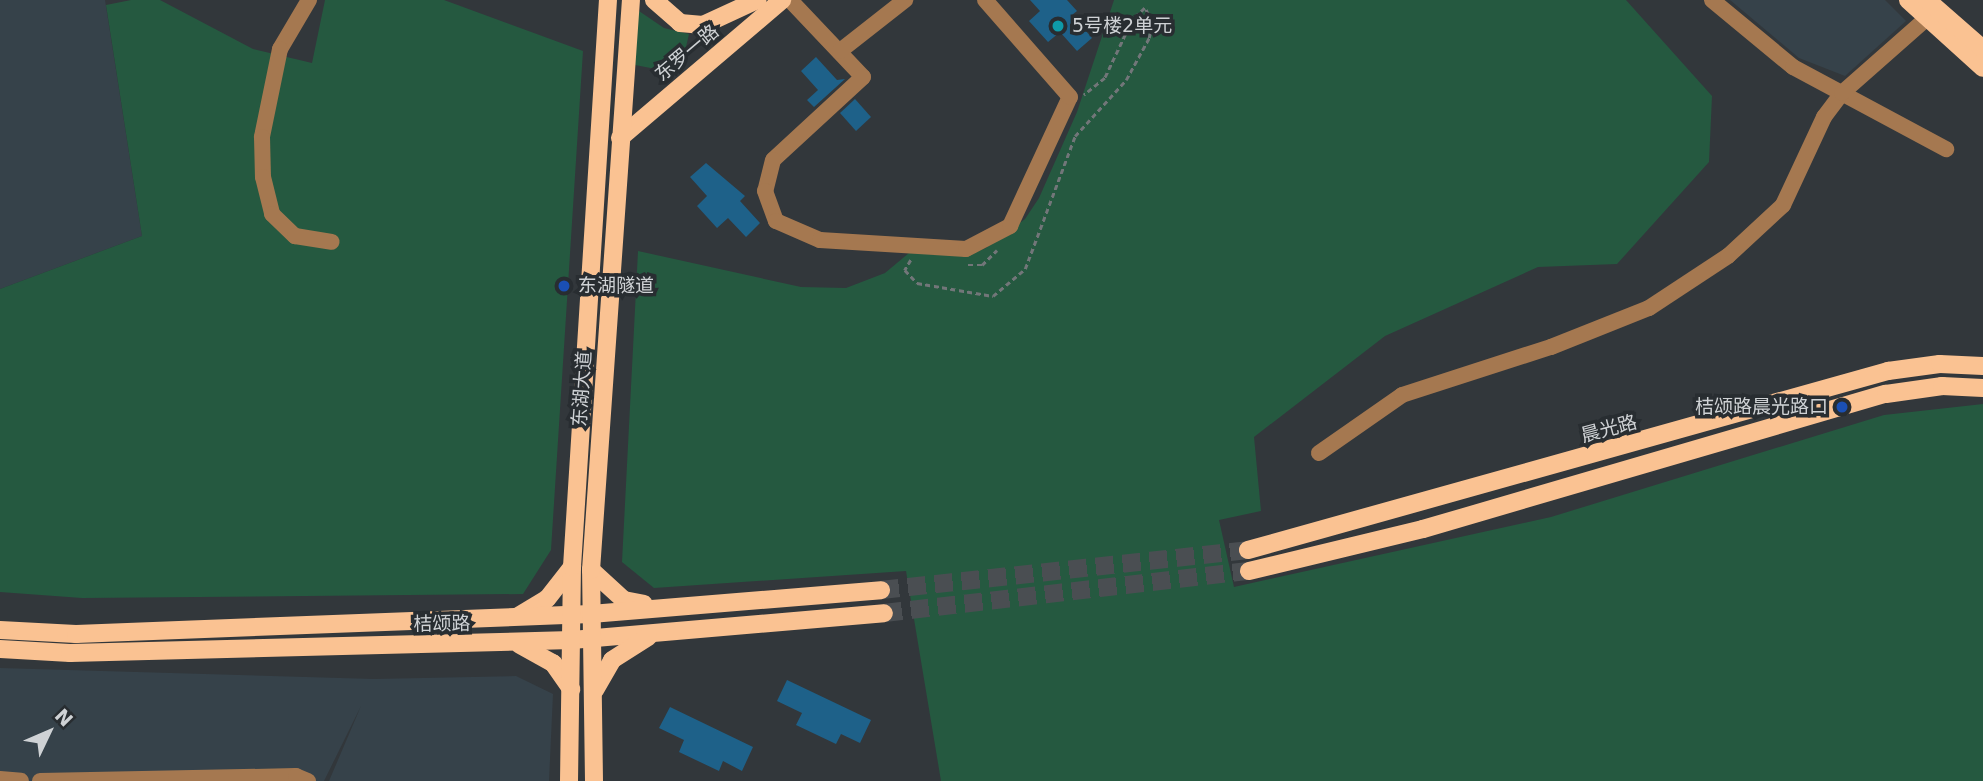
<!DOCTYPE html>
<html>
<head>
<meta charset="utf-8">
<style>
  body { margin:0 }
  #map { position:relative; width:1983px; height:781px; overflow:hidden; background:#32373b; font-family:"DejaVu Sans","Noto Sans SC",sans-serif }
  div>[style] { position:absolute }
  .built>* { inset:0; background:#36424a }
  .green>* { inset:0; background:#255940 }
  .building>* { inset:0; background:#1e6189 }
  .major-tunnel>* { height:18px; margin-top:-9px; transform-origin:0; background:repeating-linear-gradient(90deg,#4a4e52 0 18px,transparent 0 27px) }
  .path>* { height:2.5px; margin-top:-1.25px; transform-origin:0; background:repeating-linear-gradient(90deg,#727679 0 5px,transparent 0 8.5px) }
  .minor>* { height:16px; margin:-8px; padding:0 8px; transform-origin:8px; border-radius:8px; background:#a57850 }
  .major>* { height:18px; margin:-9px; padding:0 9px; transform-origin:9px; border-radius:9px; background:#fac292 }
  .dots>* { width:19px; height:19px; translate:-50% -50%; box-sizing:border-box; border:4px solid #282d31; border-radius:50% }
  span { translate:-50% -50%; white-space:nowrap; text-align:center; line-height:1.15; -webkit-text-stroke:7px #282d31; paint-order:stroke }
  .poi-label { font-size:19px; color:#cfd2d5 }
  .left { translate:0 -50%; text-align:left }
  .right { translate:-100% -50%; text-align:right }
  .street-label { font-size:19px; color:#cfd2d5 }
  .north { position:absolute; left:14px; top:697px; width:70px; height:70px; -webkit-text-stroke:5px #282d31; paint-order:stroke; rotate:46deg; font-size:19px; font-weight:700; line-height:28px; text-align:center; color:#cfd2d5 }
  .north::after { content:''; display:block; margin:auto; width:24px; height:32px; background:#cfd2d5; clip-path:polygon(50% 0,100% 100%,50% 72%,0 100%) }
</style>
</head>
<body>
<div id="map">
  <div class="built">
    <div style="clip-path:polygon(0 0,105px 0,142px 236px,0 289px)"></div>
    <div style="clip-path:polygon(1730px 0,1885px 0,1906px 21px,1845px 76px,1799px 58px)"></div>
    <div style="clip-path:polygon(0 668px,374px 679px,516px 676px,553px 694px,549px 781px,329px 781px,361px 706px,324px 781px,0 781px)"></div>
  </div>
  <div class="green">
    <div style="clip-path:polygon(131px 0,160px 0,253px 49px,312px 63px,325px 0,444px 0,583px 51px,551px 550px,523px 594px,82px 598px,0 592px,0 289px,142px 236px,106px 5px)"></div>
    <div style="clip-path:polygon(1114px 0,1626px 0,1712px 96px,1709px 162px,1617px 264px,1538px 267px,1385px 336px,1254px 437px,1261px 511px,1219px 520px,1234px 587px,1551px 517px,1884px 415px,1983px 404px,1983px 781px,941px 781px,906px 571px,654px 588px,622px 562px,638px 251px,801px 287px,846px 288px,885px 273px,909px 253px,966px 256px,986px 248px,1025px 219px,1039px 198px,1077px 112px)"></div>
    <div style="clip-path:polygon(636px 9px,664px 28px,689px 34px,686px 47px,656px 69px,635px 65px)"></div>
  </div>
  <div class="building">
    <div style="clip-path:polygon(1030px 0,1067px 0,1077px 11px,1072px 15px,1092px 38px,1077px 51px,1060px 32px,1048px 42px,1029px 21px,1040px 11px)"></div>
    <div style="clip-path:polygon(816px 57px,837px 80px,845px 79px,814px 107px,807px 100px,818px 90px,801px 71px)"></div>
    <div style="clip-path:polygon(855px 99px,871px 117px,856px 131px,840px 113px)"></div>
    <div style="clip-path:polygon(706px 163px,745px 196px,740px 201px,760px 223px,746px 237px,728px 218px,717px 228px,697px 206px,707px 196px,690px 177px)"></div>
    <div style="clip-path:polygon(787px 680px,871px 720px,860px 743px,841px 734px,836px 744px,796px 725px,802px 713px,777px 701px)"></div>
    <div style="clip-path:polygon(670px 707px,753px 747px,742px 771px,723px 761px,719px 771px,679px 752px,684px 740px,659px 728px)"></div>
  </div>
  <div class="major-tunnel">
    <div style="left:881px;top:590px;width:369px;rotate:-6.2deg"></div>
    <div style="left:884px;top:613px;width:367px;rotate:-6.6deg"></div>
  </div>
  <div class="path">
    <div style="left:911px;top:260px;width:12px;rotate:121deg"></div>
    <div style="left:905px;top:270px;width:18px;rotate:47deg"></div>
    <div style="left:917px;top:283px;width:77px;rotate:9.7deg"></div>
    <div style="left:993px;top:296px;width:42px;rotate:-40.2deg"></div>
    <div style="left:1025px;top:269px;width:142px;rotate:-69.4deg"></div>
    <div style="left:1075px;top:136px;width:76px;rotate:-47.7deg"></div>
    <div style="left:1126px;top:80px;width:48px;rotate:-61.3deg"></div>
    <div style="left:1149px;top:38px;width:16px;rotate:-79deg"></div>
    <div style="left:1152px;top:22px;width:16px;rotate:-117deg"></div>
    <div style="left:1145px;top:8px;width:16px;rotate:137deg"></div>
    <div style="left:1133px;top:19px;width:65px;rotate:115.4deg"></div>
    <div style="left:1105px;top:78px;width:27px;rotate:141deg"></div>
    <div style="left:968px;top:265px;width:14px"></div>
    <div style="left:982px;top:265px;width:21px;rotate:-45deg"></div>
  </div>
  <div class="minor">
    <div style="left:309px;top:0;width:57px;rotate:120.6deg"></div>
    <div style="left:280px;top:49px;width:90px;rotate:101.6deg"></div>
    <div style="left:262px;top:137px;width:40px;rotate:88.6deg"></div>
    <div style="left:263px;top:177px;width:38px;rotate:76deg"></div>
    <div style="left:272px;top:214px;width:32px;rotate:44deg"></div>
    <div style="left:295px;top:236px;width:37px;rotate:9deg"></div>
    <div style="left:790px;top:0;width:106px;rotate:46.5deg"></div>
    <div style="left:863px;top:77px;width:122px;rotate:137.3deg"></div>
    <div style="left:773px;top:160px;width:32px;rotate:104deg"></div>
    <div style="left:765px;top:191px;width:32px;rotate:70deg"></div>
    <div style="left:776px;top:221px;width:48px;rotate:23.4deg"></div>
    <div style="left:820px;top:240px;width:146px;rotate:3.5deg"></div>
    <div style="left:966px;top:249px;width:50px;rotate:-27.6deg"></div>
    <div style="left:1010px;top:226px;width:142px;rotate:-65.1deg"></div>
    <div style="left:1070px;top:97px;width:129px;rotate:-131.2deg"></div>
    <div style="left:1712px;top:0;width:105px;rotate:39.6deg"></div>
    <div style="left:1793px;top:67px;width:174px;rotate:28.2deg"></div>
    <div style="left:840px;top:51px;width:83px;rotate:-38.1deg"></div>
    <div style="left:1319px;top:453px;width:101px;rotate:-34.9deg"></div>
    <div style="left:1402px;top:395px;width:157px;rotate:-17.9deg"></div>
    <div style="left:1551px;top:347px;width:105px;rotate:-21.7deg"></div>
    <div style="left:1649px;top:308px;width:95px;rotate:-33.4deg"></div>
    <div style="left:1728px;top:256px;width:75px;rotate:-42.8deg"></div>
    <div style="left:1783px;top:205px;width:97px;rotate:-65deg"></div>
    <div style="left:1824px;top:117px;width:30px;rotate:-53deg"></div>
    <div style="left:1842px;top:93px;width:113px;rotate:-41.4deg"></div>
    <div style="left:0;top:779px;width:21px;rotate:5deg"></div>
    <div style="left:40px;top:781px;width:256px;rotate:-1.1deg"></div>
    <div style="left:296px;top:776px;width:13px;rotate:23deg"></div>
  </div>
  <div class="major">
    <div style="left:654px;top:0;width:35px;rotate:41deg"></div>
    <div style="left:680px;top:23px;width:23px;rotate:5deg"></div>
    <div style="left:703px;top:25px;width:60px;rotate:-24.8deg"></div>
    <div style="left:1908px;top:0;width:101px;rotate:42.2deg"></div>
    <div style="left:1927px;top:0;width:74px;rotate:41.2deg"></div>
    <div style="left:620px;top:138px;width:213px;rotate:-40.4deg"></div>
    <div style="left:1248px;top:550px;width:665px;rotate:-15.63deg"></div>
    <div style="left:1888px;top:371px;width:52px;rotate:-7.7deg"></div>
    <div style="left:1940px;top:364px;width:43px;rotate:2.7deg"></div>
    <div style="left:591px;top:570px;width:45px;rotate:42.3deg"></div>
    <div style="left:624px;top:600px;width:20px;rotate:11deg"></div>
    <div style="left:1249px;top:571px;width:179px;rotate:-13.6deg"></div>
    <div style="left:1423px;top:529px;width:482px;rotate:-16.3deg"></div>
    <div style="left:1886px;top:394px;width:57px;rotate:-8.1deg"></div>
    <div style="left:1942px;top:386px;width:41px;rotate:2.8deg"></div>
    <div style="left:520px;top:615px;width:31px;rotate:-31deg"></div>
    <div style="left:547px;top:599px;width:41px;rotate:-52deg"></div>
    <div style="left:0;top:630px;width:76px;rotate:3deg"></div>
    <div style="left:76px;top:634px;width:515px;rotate:-2.22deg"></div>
    <div style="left:591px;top:614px;width:291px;rotate:-4.7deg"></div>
    <div style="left:520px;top:645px;width:38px;rotate:29deg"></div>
    <div style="left:553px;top:663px;width:32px;rotate:55deg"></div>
    <div style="left:0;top:649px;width:70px;rotate:3.3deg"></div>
    <div style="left:70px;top:653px;width:502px;rotate:-1.48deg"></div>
    <div style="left:572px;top:640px;width:313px;rotate:-4.9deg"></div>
    <div style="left:595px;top:690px;width:34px;rotate:-60deg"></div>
    <div style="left:612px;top:660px;width:43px;rotate:-32.6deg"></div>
    <div style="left:569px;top:781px;width:214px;rotate:-89.2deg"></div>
    <div style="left:572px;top:567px;width:568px;rotate:-86.37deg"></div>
    <div style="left:594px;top:781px;width:211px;rotate:-90.8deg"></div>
    <div style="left:591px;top:570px;width:571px;rotate:-85.99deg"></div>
  </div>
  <div class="dots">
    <div style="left:1058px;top:26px;background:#0f9aa8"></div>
    <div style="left:564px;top:286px;background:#1a4fb4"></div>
    <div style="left:1842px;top:407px;background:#1a4fb4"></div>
  </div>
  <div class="poi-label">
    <span class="left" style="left:1072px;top:26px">5号楼2单元</span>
    <span class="left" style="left:578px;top:286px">东湖隧道</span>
    <span class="right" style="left:1828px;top:407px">桔颂路晨光路口</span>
  </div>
  <div class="street-label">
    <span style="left:687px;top:53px;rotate:-40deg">东罗一路</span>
    <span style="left:582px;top:389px;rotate:-86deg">东湖大道</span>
    <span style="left:1609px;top:429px;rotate:-15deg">晨光路</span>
    <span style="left:442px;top:624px;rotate:-1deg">桔颂路</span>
  </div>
  <div class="north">N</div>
</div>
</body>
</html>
